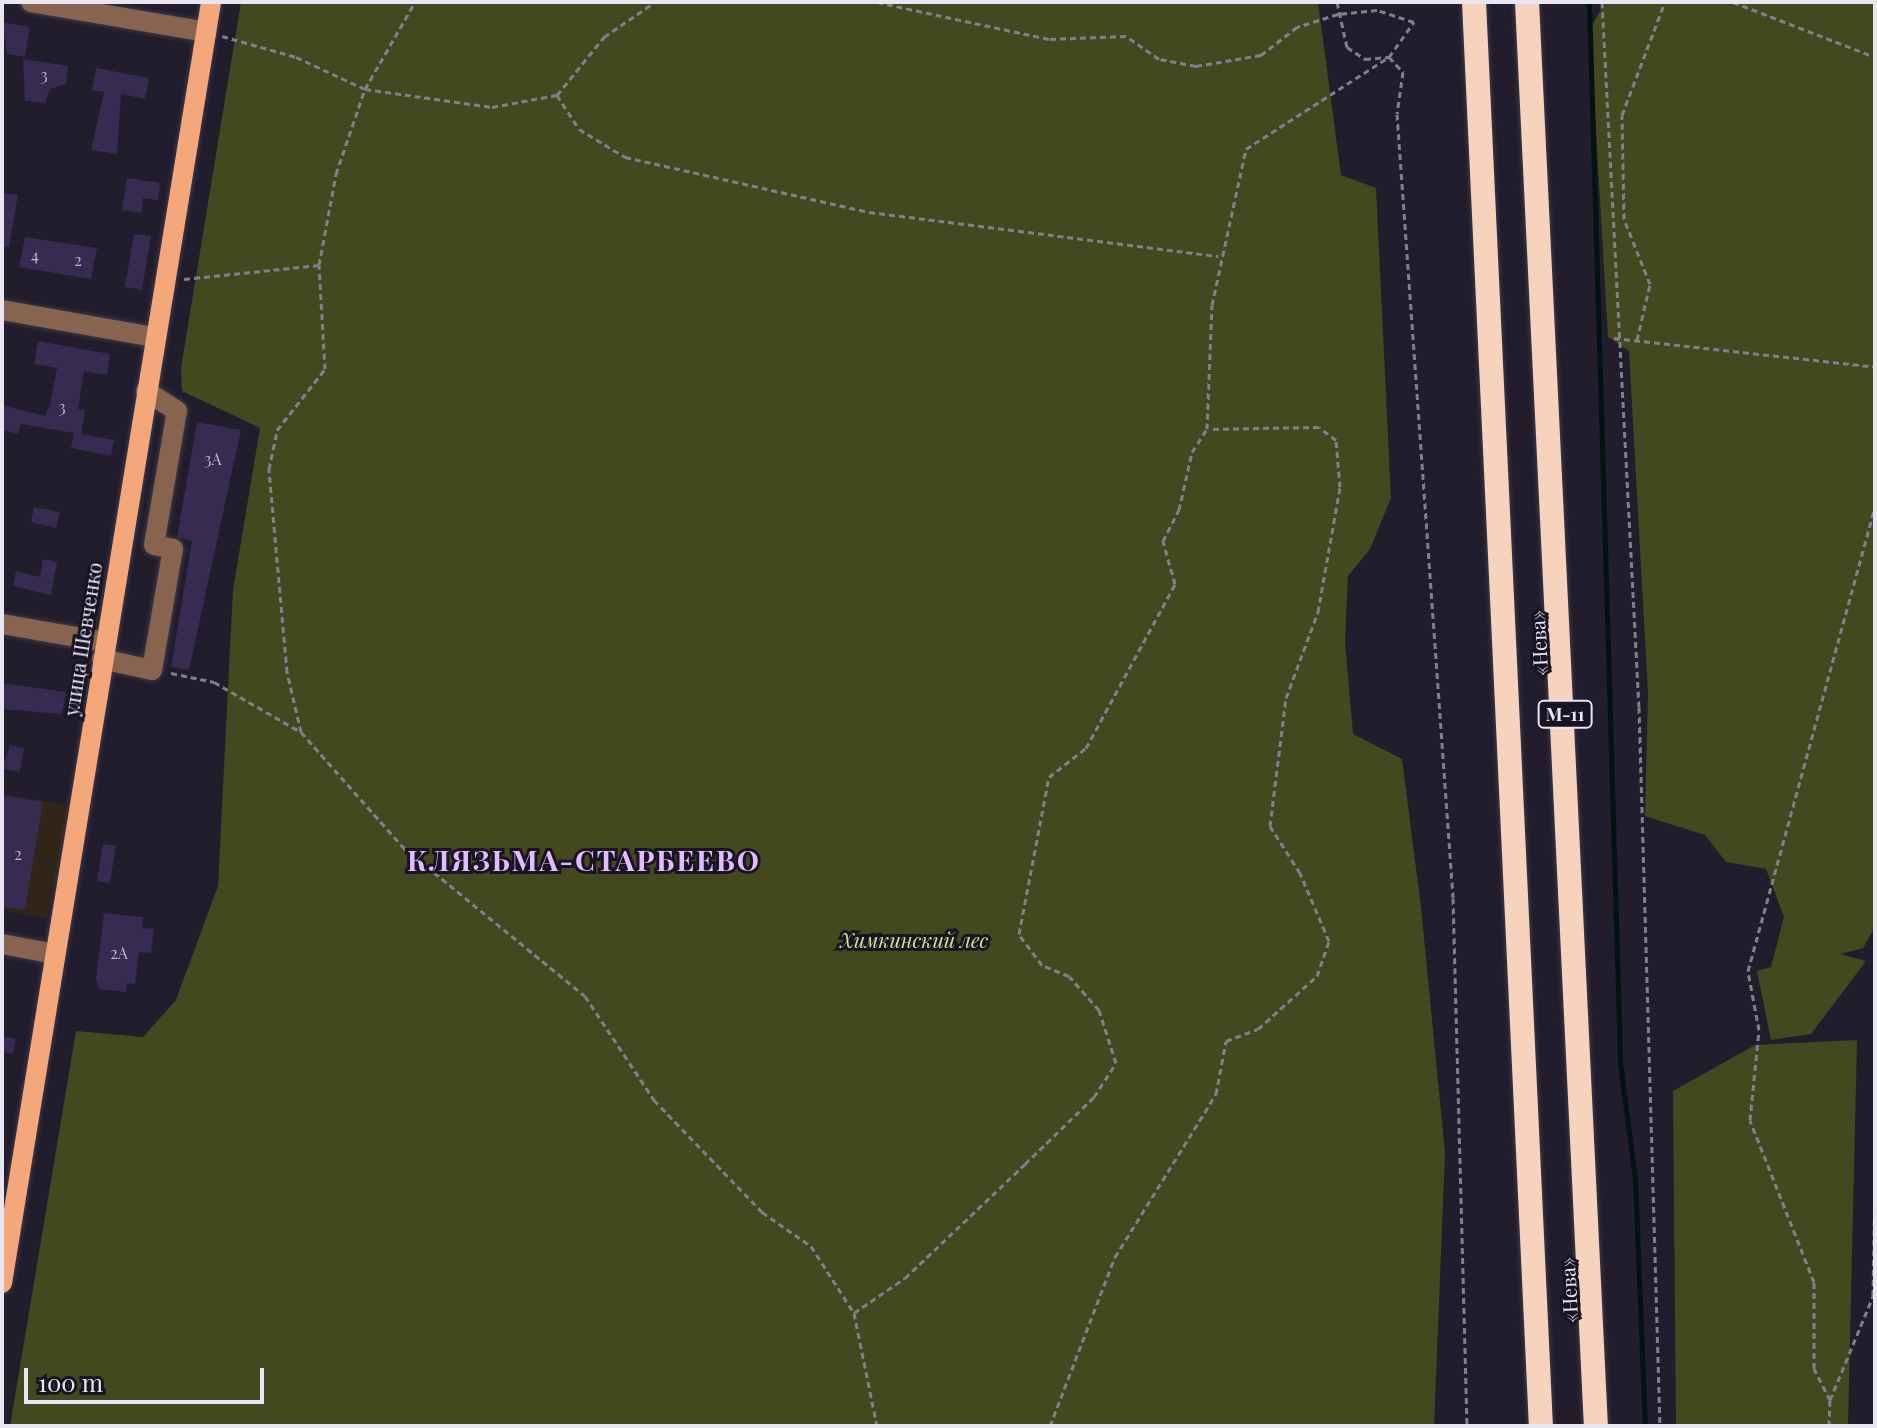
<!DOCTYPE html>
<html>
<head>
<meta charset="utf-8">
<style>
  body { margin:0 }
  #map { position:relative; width:1877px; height:1428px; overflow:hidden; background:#211d2d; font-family:"Playfair Display",serif }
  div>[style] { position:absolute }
  .commercial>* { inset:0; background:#302516 }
  .green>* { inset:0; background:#44481f }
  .stream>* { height:5px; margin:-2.5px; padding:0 2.5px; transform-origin:2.5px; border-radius:2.5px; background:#011313 }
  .building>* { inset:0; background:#362b51 }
  .path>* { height:3px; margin-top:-1.5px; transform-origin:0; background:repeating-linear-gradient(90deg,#827e8c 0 6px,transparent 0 10px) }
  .roads { filter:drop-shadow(0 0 2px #3d3949) drop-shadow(0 0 2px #3d3949) }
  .minor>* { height:20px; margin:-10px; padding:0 10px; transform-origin:10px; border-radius:10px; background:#88644f }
  .major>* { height:20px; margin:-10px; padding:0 10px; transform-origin:10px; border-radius:10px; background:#f3a77b }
  .highway>* { height:24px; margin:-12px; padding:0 12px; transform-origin:12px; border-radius:12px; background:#f7d2bd }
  span { translate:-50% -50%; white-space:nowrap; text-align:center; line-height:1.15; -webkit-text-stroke:6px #181423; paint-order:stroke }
  .number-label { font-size:16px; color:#bcb7ca }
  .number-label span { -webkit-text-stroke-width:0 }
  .shield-label span { padding:2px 6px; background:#181423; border:2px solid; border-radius:6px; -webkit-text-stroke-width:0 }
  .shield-label { font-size:18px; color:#e9e6f2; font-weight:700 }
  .street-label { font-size:20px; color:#e9e6f2 }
  .park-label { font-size:20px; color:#d8e095; font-style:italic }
  .district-label { font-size:28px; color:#e3bbfe; font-weight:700; letter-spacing:2px }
  .frame { position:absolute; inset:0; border:4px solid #e9e6f2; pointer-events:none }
  .scale { position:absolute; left:24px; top:1368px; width:240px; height:36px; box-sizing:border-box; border:4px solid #e9e6f2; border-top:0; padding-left:10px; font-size:24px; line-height:28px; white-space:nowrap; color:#e9e6f2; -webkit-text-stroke:6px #181423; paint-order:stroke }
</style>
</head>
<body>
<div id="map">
  <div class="commercial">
    <div style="clip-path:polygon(2px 794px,70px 805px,47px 919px,2px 910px)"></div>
  </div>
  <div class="green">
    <div style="clip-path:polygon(241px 2px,1318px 2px,1341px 175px,1376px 188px,1391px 498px,1370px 549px,1348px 576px,1345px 642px,1353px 734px,1402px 759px,1421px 907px,1445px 1153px,1434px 1426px,10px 1426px,76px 1031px,143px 1037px,176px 1000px,218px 886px,233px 590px,260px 428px,182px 391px,181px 368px)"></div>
    <div style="clip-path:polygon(1605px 2px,1875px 2px,1875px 927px,1863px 948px,1840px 954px,1866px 961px,1811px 1034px,1771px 1040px,1757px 971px,1771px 967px,1784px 917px,1766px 869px,1726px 862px,1705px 835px,1645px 816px,1648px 693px,1629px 351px,1608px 337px,1590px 29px)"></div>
    <div style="clip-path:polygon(1857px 1040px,1848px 1426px,1676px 1426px,1673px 1091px,1755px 1045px)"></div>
  </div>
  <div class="stream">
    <div style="left:1589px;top:2px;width:1060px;rotate:88.32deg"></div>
    <div style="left:1620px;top:1062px;width:118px;rotate:82.7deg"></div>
    <div style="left:1635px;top:1179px;width:247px;rotate:87.7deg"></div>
  </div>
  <div class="building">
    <div style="clip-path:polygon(2px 22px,30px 27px,25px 57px,7px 54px)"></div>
    <div style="clip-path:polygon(23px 59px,68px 66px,66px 84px,50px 89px,45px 103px,25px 101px)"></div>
    <div style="clip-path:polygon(96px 68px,149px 78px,145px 99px,121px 94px,117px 154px,91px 150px,104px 92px,92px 90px)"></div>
    <div style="clip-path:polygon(127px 178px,160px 183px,158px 200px,143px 198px,141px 213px,122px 210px)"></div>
    <div style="clip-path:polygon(2px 193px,18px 195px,9px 247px,2px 247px)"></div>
    <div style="clip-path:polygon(134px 234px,151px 236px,142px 290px,125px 287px)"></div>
    <div style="clip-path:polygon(25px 237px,97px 248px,91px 279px,19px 267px)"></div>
    <div style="clip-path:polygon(38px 341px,110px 354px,107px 375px,84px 371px,78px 409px,85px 410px,81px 434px,114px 440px,111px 456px,71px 448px,74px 433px,21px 424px,18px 434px,2px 430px,2px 405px,45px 416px,50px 405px,57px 368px,34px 364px)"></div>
    <div style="clip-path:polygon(197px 422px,241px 430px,189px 670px,171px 667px,192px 541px,177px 537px)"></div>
    <div style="clip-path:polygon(34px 507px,60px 512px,56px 528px,31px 522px)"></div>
    <div style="clip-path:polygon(43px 559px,57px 562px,51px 595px,13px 586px,16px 571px,40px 577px)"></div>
    <div style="clip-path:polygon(2px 683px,66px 692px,62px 714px,2px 709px)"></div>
    <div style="clip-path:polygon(10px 745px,24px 748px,20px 772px,2px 769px)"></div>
    <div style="clip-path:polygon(2px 795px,43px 802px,25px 910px,2px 907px)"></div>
    <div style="clip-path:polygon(103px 844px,116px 846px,110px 883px,97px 881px)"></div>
    <div style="clip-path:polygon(104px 913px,143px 917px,142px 928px,154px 929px,151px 953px,139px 952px,135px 984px,127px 983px,126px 992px,100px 989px,96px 979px)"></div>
    <div style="clip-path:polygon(2px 1036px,16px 1039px,13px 1054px,2px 1052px)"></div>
  </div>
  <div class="path">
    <div style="left:1337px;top:2px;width:46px;rotate:77.5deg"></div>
    <div style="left:1347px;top:47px;width:22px;rotate:34deg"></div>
    <div style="left:1365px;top:59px;width:24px;rotate:-5deg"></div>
    <div style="left:1389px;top:57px;width:21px;rotate:47deg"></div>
    <div style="left:1403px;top:72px;width:42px;rotate:98.1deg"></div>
    <div style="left:1397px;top:114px;width:786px;rotate:85.91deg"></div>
    <div style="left:1453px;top:898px;width:528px;rotate:88.48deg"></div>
    <div style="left:1602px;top:2px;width:706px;rotate:87deg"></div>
    <div style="left:1639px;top:707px;width:719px;rotate:88.33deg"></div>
    <div style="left:1733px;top:2px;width:152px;rotate:21.2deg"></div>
    <div style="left:222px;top:36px;width:77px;rotate:15.8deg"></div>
    <div style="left:296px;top:57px;width:76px;rotate:24.9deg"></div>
    <div style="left:365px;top:89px;width:128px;rotate:8.1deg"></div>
    <div style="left:492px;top:107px;width:66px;rotate:-10.5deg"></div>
    <div style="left:557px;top:95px;width:75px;rotate:-51deg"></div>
    <div style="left:604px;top:37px;width:62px;rotate:-34.5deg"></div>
    <div style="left:557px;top:95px;width:40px;rotate:57.1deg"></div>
    <div style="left:579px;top:129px;width:54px;rotate:31.3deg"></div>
    <div style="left:625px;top:157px;width:250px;rotate:12.7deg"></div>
    <div style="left:869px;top:212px;width:352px;rotate:7.2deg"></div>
    <div style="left:184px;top:279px;width:136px;rotate:-5.9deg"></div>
    <div style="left:319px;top:265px;width:93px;rotate:-79.4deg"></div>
    <div style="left:336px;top:174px;width:90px;rotate:-71.2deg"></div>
    <div style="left:365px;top:89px;width:100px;rotate:-60.1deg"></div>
    <div style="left:1614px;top:338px;width:263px;rotate:6.3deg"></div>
    <div style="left:1637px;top:340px;width:57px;rotate:-76.9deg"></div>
    <div style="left:1650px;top:284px;width:70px;rotate:-111.8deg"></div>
    <div style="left:1624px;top:219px;width:104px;rotate:-91.1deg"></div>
    <div style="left:1622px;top:115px;width:121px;rotate:-69.2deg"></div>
    <div style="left:171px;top:673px;width:44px;rotate:11.8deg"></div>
    <div style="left:214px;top:682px;width:100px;rotate:29.9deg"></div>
    <div style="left:301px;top:732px;width:154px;rotate:48.4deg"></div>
    <div style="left:403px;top:847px;width:235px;rotate:39.3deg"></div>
    <div style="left:585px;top:996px;width:125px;rotate:56.4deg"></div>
    <div style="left:654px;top:1100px;width:156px;rotate:46deg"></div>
    <div style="left:762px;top:1212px;width:60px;rotate:34.8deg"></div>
    <div style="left:811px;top:1246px;width:80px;rotate:57.3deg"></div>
    <div style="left:854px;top:1313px;width:115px;rotate:78.5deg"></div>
    <div style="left:301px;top:732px;width:62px;rotate:-103.1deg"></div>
    <div style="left:287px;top:672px;width:204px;rotate:-95.1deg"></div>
    <div style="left:269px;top:469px;width:40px;rotate:-78deg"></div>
    <div style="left:277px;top:430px;width:78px;rotate:-51.8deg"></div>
    <div style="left:325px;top:369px;width:104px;rotate:-93.3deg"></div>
    <div style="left:854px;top:1313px;width:62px;rotate:-34.5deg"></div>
    <div style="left:905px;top:1278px;width:166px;rotate:-43.5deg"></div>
    <div style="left:1025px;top:1164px;width:96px;rotate:-44.2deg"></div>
    <div style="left:1094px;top:1097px;width:40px;rotate:-57.1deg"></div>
    <div style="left:1116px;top:1063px;width:56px;rotate:-107.8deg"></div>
    <div style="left:1099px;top:1010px;width:45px;rotate:-131.4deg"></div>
    <div style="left:1069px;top:976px;width:29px;rotate:-158deg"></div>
    <div style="left:1042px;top:965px;width:39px;rotate:-127deg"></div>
    <div style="left:1019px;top:934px;width:160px;rotate:-79.2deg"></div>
    <div style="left:1049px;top:777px;width:47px;rotate:-38.1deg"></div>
    <div style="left:1086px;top:748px;width:187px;rotate:-61.5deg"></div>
    <div style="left:1175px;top:584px;width:45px;rotate:-105.6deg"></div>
    <div style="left:1163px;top:541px;width:35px;rotate:-63deg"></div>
    <div style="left:1179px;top:510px;width:59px;rotate:-77.4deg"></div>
    <div style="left:1192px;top:452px;width:27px;rotate:-57deg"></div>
    <div style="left:1207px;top:429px;width:124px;rotate:-87.7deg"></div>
    <div style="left:1212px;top:305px;width:160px;rotate:-77.7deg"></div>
    <div style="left:1246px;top:149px;width:170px;rotate:-32.8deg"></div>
    <div style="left:1389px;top:57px;width:43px;rotate:-54.5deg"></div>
    <div style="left:1414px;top:22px;width:39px;rotate:-162deg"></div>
    <div style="left:1377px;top:10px;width:39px;rotate:174deg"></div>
    <div style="left:1338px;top:14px;width:43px;rotate:162.4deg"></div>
    <div style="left:1297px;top:27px;width:46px;rotate:142.1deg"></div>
    <div style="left:1261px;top:55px;width:66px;rotate:170.4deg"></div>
    <div style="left:1196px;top:66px;width:38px;rotate:-169deg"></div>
    <div style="left:1159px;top:59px;width:40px;rotate:-145.1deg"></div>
    <div style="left:1126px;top:36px;width:77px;rotate:177.8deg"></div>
    <div style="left:1049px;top:39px;width:177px;rotate:-167.9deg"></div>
    <div style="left:1830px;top:1400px;width:113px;rotate:-67.5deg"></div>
    <div style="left:1873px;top:1296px;width:120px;rotate:-89deg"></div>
    <div style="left:1050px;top:1426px;width:181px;rotate:-69deg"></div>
    <div style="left:1115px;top:1257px;width:192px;rotate:-58.2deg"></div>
    <div style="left:1216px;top:1094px;width:54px;rotate:-79.3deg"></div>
    <div style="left:1226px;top:1041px;width:34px;rotate:-21deg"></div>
    <div style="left:1258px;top:1029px;width:79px;rotate:-41.9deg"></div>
    <div style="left:1317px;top:976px;width:37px;rotate:-71deg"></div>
    <div style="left:1329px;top:941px;width:74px;rotate:-113.1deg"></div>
    <div style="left:1300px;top:873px;width:56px;rotate:-122.6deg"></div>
    <div style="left:1270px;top:826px;width:129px;rotate:-82.9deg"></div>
    <div style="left:1286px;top:698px;width:92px;rotate:-69.6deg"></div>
    <div style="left:1318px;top:612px;width:127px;rotate:-80deg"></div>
    <div style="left:1340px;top:487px;width:47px;rotate:-94.9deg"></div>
    <div style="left:1336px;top:440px;width:21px;rotate:-143deg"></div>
    <div style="left:1319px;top:427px;width:110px;rotate:179deg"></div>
    <div style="left:1829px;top:1426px;width:26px;rotate:-88deg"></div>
    <div style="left:1830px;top:1400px;width:36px;rotate:-117deg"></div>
    <div style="left:1814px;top:1368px;width:86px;rotate:-90deg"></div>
    <div style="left:1814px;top:1282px;width:174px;rotate:-111.6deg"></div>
    <div style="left:1750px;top:1120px;width:90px;rotate:-84.3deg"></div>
    <div style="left:1759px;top:1030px;width:60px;rotate:-100.6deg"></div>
    <div style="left:1748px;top:971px;width:481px;rotate:-74.7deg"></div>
  </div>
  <div class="roads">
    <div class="minor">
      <div style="left:31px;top:2px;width:178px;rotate:9.7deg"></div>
      <div style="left:2px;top:310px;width:154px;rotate:10.1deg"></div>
      <div style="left:2px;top:624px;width:105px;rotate:9.9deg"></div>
      <div style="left:102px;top:659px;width:51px;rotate:12.4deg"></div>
      <div style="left:152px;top:670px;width:123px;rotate:-80.2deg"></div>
      <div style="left:173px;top:549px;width:19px;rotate:-168deg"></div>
      <div style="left:154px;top:545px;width:136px;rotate:-80.3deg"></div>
      <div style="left:177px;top:411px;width:37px;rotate:-147deg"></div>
      <div style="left:2px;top:944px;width:54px;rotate:10.7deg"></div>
    </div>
    <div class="major">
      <div style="left:2px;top:1283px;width:1298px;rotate:-80.73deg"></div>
    </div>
    <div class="highway">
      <div style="left:1474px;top:2px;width:1426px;rotate:87.31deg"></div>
      <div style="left:1527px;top:2px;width:1426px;rotate:87.23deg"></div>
    </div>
  </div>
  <div class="number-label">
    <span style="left:44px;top:75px">3</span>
    <span style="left:35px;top:255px">4</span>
    <span style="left:78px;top:260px">2</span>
    <span style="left:62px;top:407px">3</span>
    <span style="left:213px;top:459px">3А</span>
    <span style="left:18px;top:854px">2</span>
    <span style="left:119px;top:953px">2А</span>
  </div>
  <div class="shield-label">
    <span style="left:1565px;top:714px">М-11</span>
  </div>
  <div class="street-label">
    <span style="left:82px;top:639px;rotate:-81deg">улица Шевченко</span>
    <span style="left:1538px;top:643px;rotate:-93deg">«Нева»</span>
    <span style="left:1568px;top:1290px;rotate:-93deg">«Нева»</span>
  </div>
  <div class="park-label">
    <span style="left:914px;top:939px">Химкинский лес</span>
  </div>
  <div class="district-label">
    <span style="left:584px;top:860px">КЛЯЗЬМА-СТАРБЕЕВО</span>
  </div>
  <div class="frame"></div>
  <div class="scale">100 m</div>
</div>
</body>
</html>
